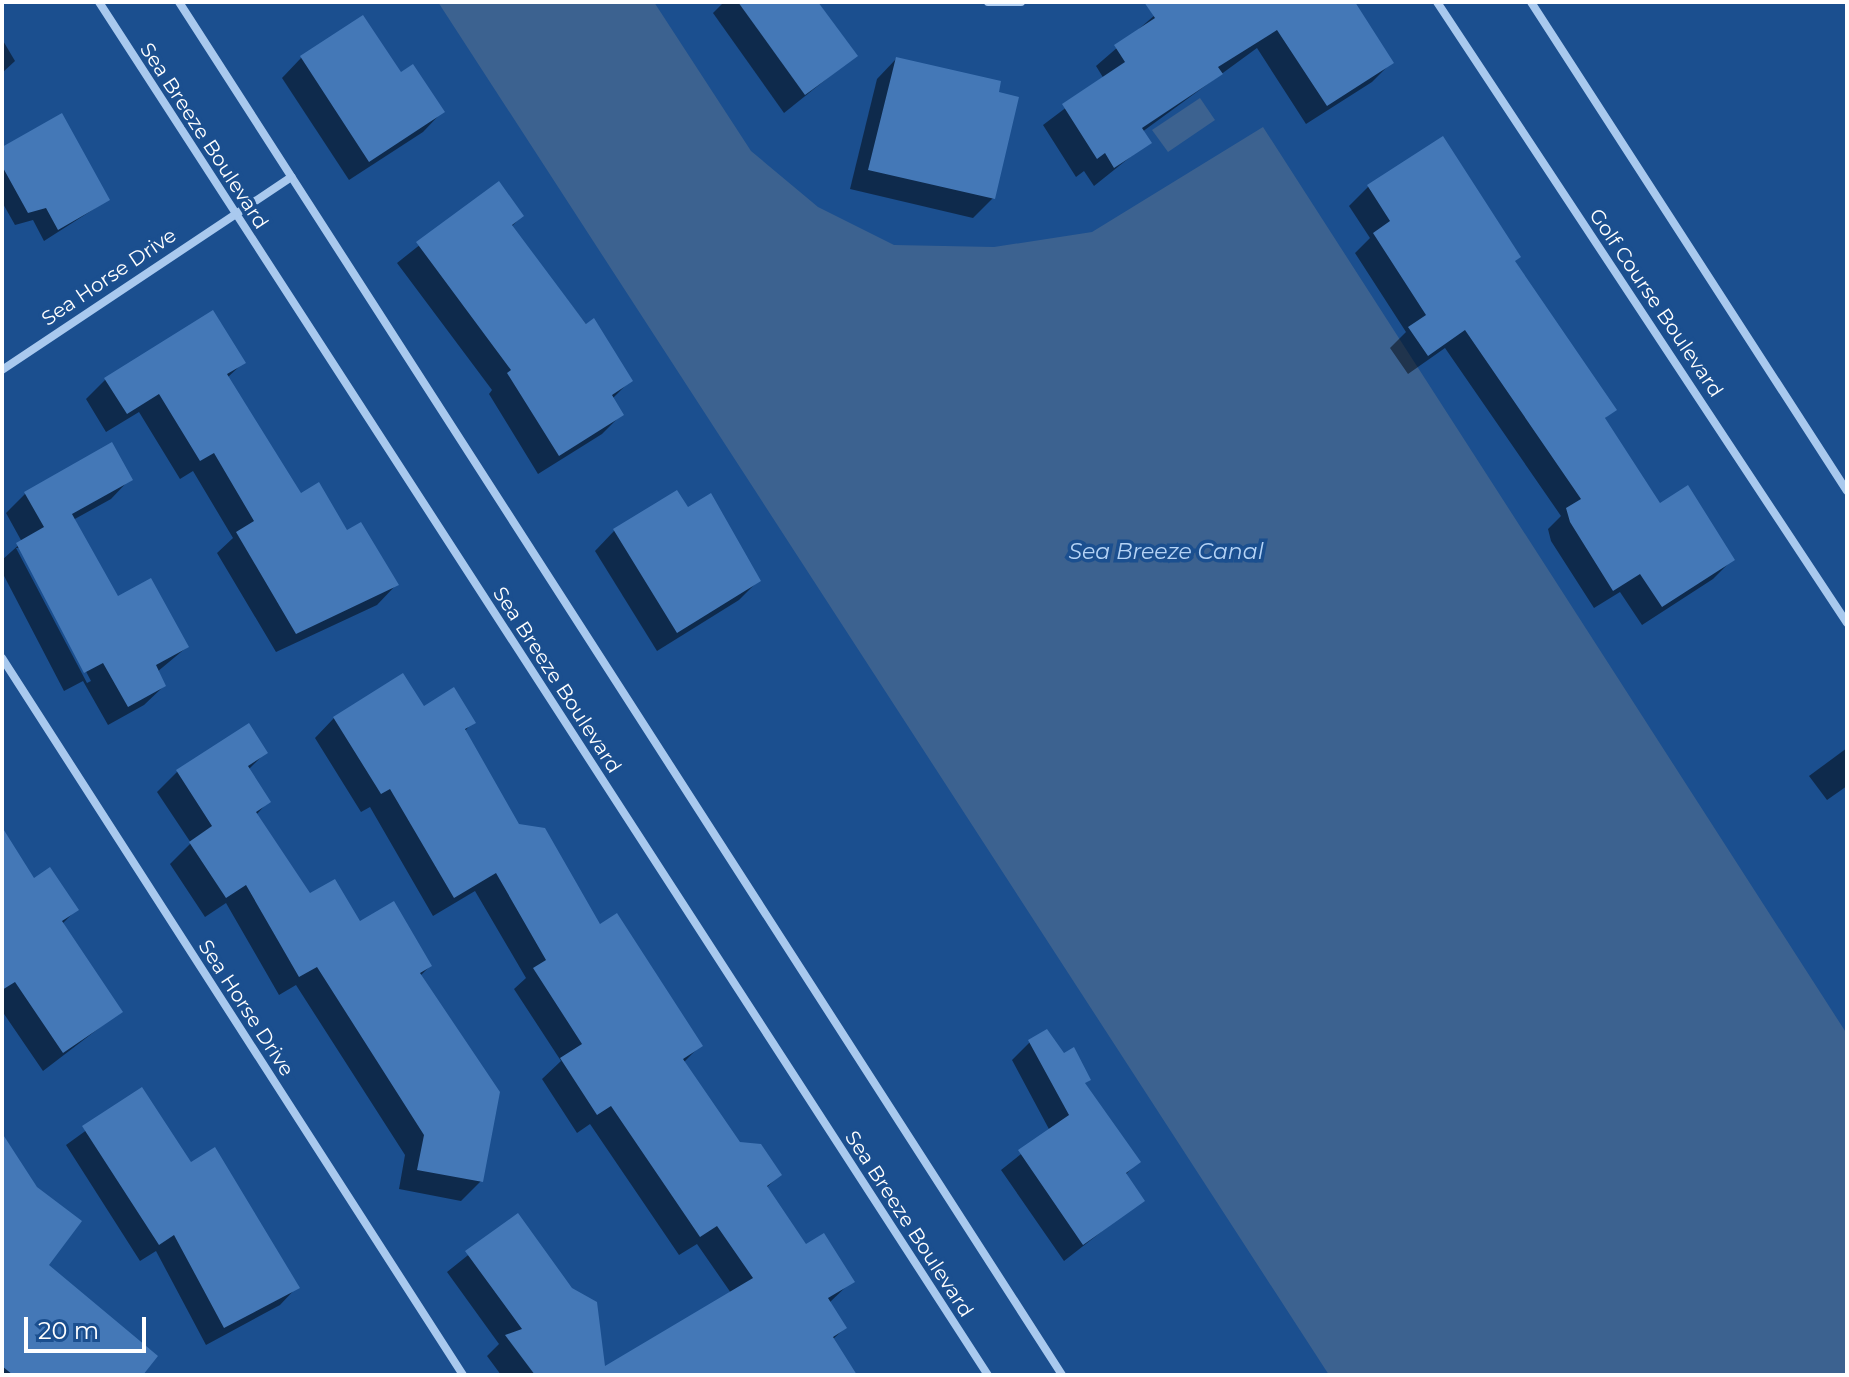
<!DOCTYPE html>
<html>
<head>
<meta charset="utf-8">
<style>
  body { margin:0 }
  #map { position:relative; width:1849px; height:1377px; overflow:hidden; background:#1b4f8f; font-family:Montserrat,sans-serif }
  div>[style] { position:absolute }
  .water>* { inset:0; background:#3c6290 }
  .shadow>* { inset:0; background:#0007 }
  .building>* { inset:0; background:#4478b7 }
  .street>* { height:8px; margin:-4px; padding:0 4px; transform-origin:4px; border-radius:4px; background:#a9c9ee }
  span { translate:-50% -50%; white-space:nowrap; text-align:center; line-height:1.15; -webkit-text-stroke:7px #1b4f8f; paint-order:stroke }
  .street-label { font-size:20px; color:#fff }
  .water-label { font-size:22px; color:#b5d3f5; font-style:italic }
  .frame { position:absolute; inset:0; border:4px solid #fff; pointer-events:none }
  .scale { position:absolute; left:24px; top:1317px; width:122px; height:36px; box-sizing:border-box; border:4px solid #fff; border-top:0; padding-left:10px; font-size:24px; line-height:28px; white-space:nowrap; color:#fff; -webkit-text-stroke:6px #1b4f8f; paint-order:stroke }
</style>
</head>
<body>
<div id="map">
  <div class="water">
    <div style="clip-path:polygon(438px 2px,654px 2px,751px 151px,818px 207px,894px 245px,994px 247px,1092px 232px,1263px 127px,1847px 1034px,1847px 1375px,1329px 1375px)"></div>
    <div style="clip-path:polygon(1200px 98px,1215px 120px,1168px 152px,1152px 130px)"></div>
  </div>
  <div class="shadow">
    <div style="clip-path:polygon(724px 2px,816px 2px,855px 56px,784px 113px,713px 13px)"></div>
    <div style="clip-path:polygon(1170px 2px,1353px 2px,1392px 62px,1372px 82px,1306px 124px,1257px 48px,1142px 132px,1149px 142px,1094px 186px,1084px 171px,1076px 177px,1043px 125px,1104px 79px,1096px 66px)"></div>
    <div style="clip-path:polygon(2px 39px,15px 61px,2px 73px)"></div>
    <div style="clip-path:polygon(301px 58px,400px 74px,442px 112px,423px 132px,349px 180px,282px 78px)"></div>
    <div style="clip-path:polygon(896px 59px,993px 198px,973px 218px,850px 189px,877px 79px)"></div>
    <div style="clip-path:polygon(1442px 139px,1513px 262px,1614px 409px,1604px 419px,1659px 506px,1732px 560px,1713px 579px,1642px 625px,1620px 592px,1594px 608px,1551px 541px,1548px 529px,1561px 516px,1445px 348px,1408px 374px,1390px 348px,1406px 332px,1355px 253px,1370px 238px,1349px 206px,1368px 187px)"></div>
    <div style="clip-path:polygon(2px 149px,108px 200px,44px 241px,33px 220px,15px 225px,2px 202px)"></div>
    <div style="clip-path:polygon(498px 183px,522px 216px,511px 227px,630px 381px,612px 399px,621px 415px,602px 434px,538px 474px,489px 394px,492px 390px,397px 263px)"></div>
    <div style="clip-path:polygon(243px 363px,227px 378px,300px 496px,347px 533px,396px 585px,377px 605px,276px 652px,217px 553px,233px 538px,193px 471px,180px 479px,139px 412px,106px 432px,86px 399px,105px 380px)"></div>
    <div style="clip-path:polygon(evenodd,130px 479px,111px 499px,73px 520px,117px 599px,187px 647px,157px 672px,164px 686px,144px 705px,108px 725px,83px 681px,64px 691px,2px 572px,2px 560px,22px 542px,6px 513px,25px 494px,130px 479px,16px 548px,21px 548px,91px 681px,87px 683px,16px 548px)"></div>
    <div style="clip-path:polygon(688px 510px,759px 580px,739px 600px,657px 651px,595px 551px,614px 531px)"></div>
    <div style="clip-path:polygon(423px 709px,473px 722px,464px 732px,518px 825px,700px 1046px,683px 1063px,739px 1144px,780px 1175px,766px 1188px,805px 1247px,852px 1281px,829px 1303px,845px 1328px,832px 1340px,846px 1375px,501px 1375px,487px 1356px,499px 1344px,447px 1272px,517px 1216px,604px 1369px,731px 1293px,697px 1244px,679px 1255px,590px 1124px,577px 1133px,542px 1079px,561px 1061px,514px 989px,526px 978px,475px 891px,433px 916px,370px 807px,361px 812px,315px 738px,334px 718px)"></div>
    <div style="clip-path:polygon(248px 725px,266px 752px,248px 770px,268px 802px,256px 815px,309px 896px,430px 966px,420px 976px,481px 1181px,461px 1201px,399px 1189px,405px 1155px,296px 985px,279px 995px,226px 903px,205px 917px,170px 864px,191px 843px,157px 792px,177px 772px)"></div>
    <div style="clip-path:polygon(1847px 748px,1847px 786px,1827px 800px,1809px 776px)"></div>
    <div style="clip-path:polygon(2px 831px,33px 881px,76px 910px,62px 924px,120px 1012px,43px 1071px,2px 1011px)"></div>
    <div style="clip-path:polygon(1030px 1042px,1138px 1162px,1125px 1175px,1142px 1200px,1064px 1261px,1001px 1170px,1050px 1131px,1012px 1060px)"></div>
    <div style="clip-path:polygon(142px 1090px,190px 1165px,297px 1287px,280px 1305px,206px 1345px,156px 1251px,140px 1261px,66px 1145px)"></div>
    <div style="clip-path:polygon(2px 1226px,140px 1375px,2px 1375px)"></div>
  </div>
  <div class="building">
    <div style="clip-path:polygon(738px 2px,818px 2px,858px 56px,805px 95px)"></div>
    <div style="clip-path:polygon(1144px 2px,1355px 2px,1394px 63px,1327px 106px,1277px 30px,1218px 67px,1223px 74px,1142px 128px,1152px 143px,1114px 168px,1105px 153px,1097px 159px,1062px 104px,1125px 62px,1114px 45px,1155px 18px)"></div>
    <div style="clip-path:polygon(363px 15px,401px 72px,413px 64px,445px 112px,369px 162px,300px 56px)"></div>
    <div style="clip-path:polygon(896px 57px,1001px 81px,999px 92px,1019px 97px,995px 199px,868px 170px)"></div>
    <div style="clip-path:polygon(62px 113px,110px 200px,58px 230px,46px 208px,28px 213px,2px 166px,2px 147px)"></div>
    <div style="clip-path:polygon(1443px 136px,1521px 257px,1515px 261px,1617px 410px,1605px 418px,1660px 503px,1688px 485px,1735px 560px,1662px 607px,1640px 574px,1613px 591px,1570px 522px,1566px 508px,1581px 499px,1465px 330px,1428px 356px,1408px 327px,1426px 315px,1373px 233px,1390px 221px,1367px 185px)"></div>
    <div style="clip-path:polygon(499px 181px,524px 216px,512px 225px,586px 324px,594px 318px,633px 381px,612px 395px,624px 415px,559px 456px,507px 373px,511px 370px,416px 242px)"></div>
    <div style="clip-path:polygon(213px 310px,246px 363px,227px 374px,301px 493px,319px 482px,347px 530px,361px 522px,399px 585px,296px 634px,236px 532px,254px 521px,214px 453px,200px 461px,159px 394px,127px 414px,104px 378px)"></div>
    <div style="clip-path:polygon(112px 442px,133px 480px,72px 514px,118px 596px,151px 578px,189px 647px,156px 665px,166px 686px,128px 707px,103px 663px,84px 673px,16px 543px,44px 527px,24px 492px)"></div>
    <div style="clip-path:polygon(677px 490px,688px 507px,711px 493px,761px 581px,677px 633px,613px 529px)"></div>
    <div style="clip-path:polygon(403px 673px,424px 706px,454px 687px,476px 723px,465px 729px,519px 824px,545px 828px,600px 924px,617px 913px,703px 1046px,683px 1059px,740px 1142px,761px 1144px,782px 1175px,767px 1186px,806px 1244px,824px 1233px,855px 1282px,828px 1298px,847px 1328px,833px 1337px,857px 1375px,535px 1375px,505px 1335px,522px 1329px,465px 1251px,518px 1213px,572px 1288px,597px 1302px,605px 1366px,753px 1278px,717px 1226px,700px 1237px,611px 1106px,597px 1115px,560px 1058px,582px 1044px,533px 968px,546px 960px,496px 873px,454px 898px,390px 789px,381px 794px,333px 717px)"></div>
    <div style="clip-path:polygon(249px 723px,268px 753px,248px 766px,271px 802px,256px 812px,310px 893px,335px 879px,360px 921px,394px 901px,432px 966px,420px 973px,500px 1092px,483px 1182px,417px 1170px,424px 1135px,317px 967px,299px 977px,246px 885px,226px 898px,189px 842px,212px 826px,176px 770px)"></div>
    <div style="clip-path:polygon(2px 827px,34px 878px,50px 867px,79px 910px,62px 921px,123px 1012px,63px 1053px,15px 982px,2px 990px)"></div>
    <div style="clip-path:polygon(1047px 1029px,1064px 1053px,1074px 1047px,1091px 1080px,1085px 1083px,1141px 1162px,1126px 1173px,1145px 1201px,1083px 1245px,1018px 1150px,1069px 1115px,1028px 1040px)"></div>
    <div style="clip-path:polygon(142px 1087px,191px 1162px,215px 1147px,300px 1288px,224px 1328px,174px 1235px,159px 1245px,82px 1126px)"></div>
    <div style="clip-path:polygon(2px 1133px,37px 1187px,82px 1221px,49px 1265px,158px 1356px,143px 1375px,13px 1375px,2px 1366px)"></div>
  </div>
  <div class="street">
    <div style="left:99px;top:2px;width:1636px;rotate:57.08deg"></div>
    <div style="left:179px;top:2px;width:1632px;rotate:57.25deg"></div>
    <div style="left:988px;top:2px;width:33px"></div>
    <div style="left:1437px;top:2px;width:744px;rotate:56.57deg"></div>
    <div style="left:1531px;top:2px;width:582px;rotate:57.13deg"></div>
    <div style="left:2px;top:370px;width:348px;rotate:-33.7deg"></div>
    <div style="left:2px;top:658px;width:852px;rotate:57.26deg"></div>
  </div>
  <div class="street-label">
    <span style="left:204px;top:136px;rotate:57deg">Sea Breeze Boulevard</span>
    <span style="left:109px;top:277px;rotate:-34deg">Sea Horse Drive</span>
    <span style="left:1656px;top:303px;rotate:56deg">Golf Course Boulevard</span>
    <span style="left:557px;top:680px;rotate:57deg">Sea Breeze Boulevard</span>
    <span style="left:246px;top:1008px;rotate:57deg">Sea Horse Drive</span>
    <span style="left:909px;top:1224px;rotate:57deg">Sea Breeze Boulevard</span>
  </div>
  <div class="water-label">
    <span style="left:1166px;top:552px">Sea Breeze Canal</span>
  </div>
  <div class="frame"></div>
  <div class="scale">20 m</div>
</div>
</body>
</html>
